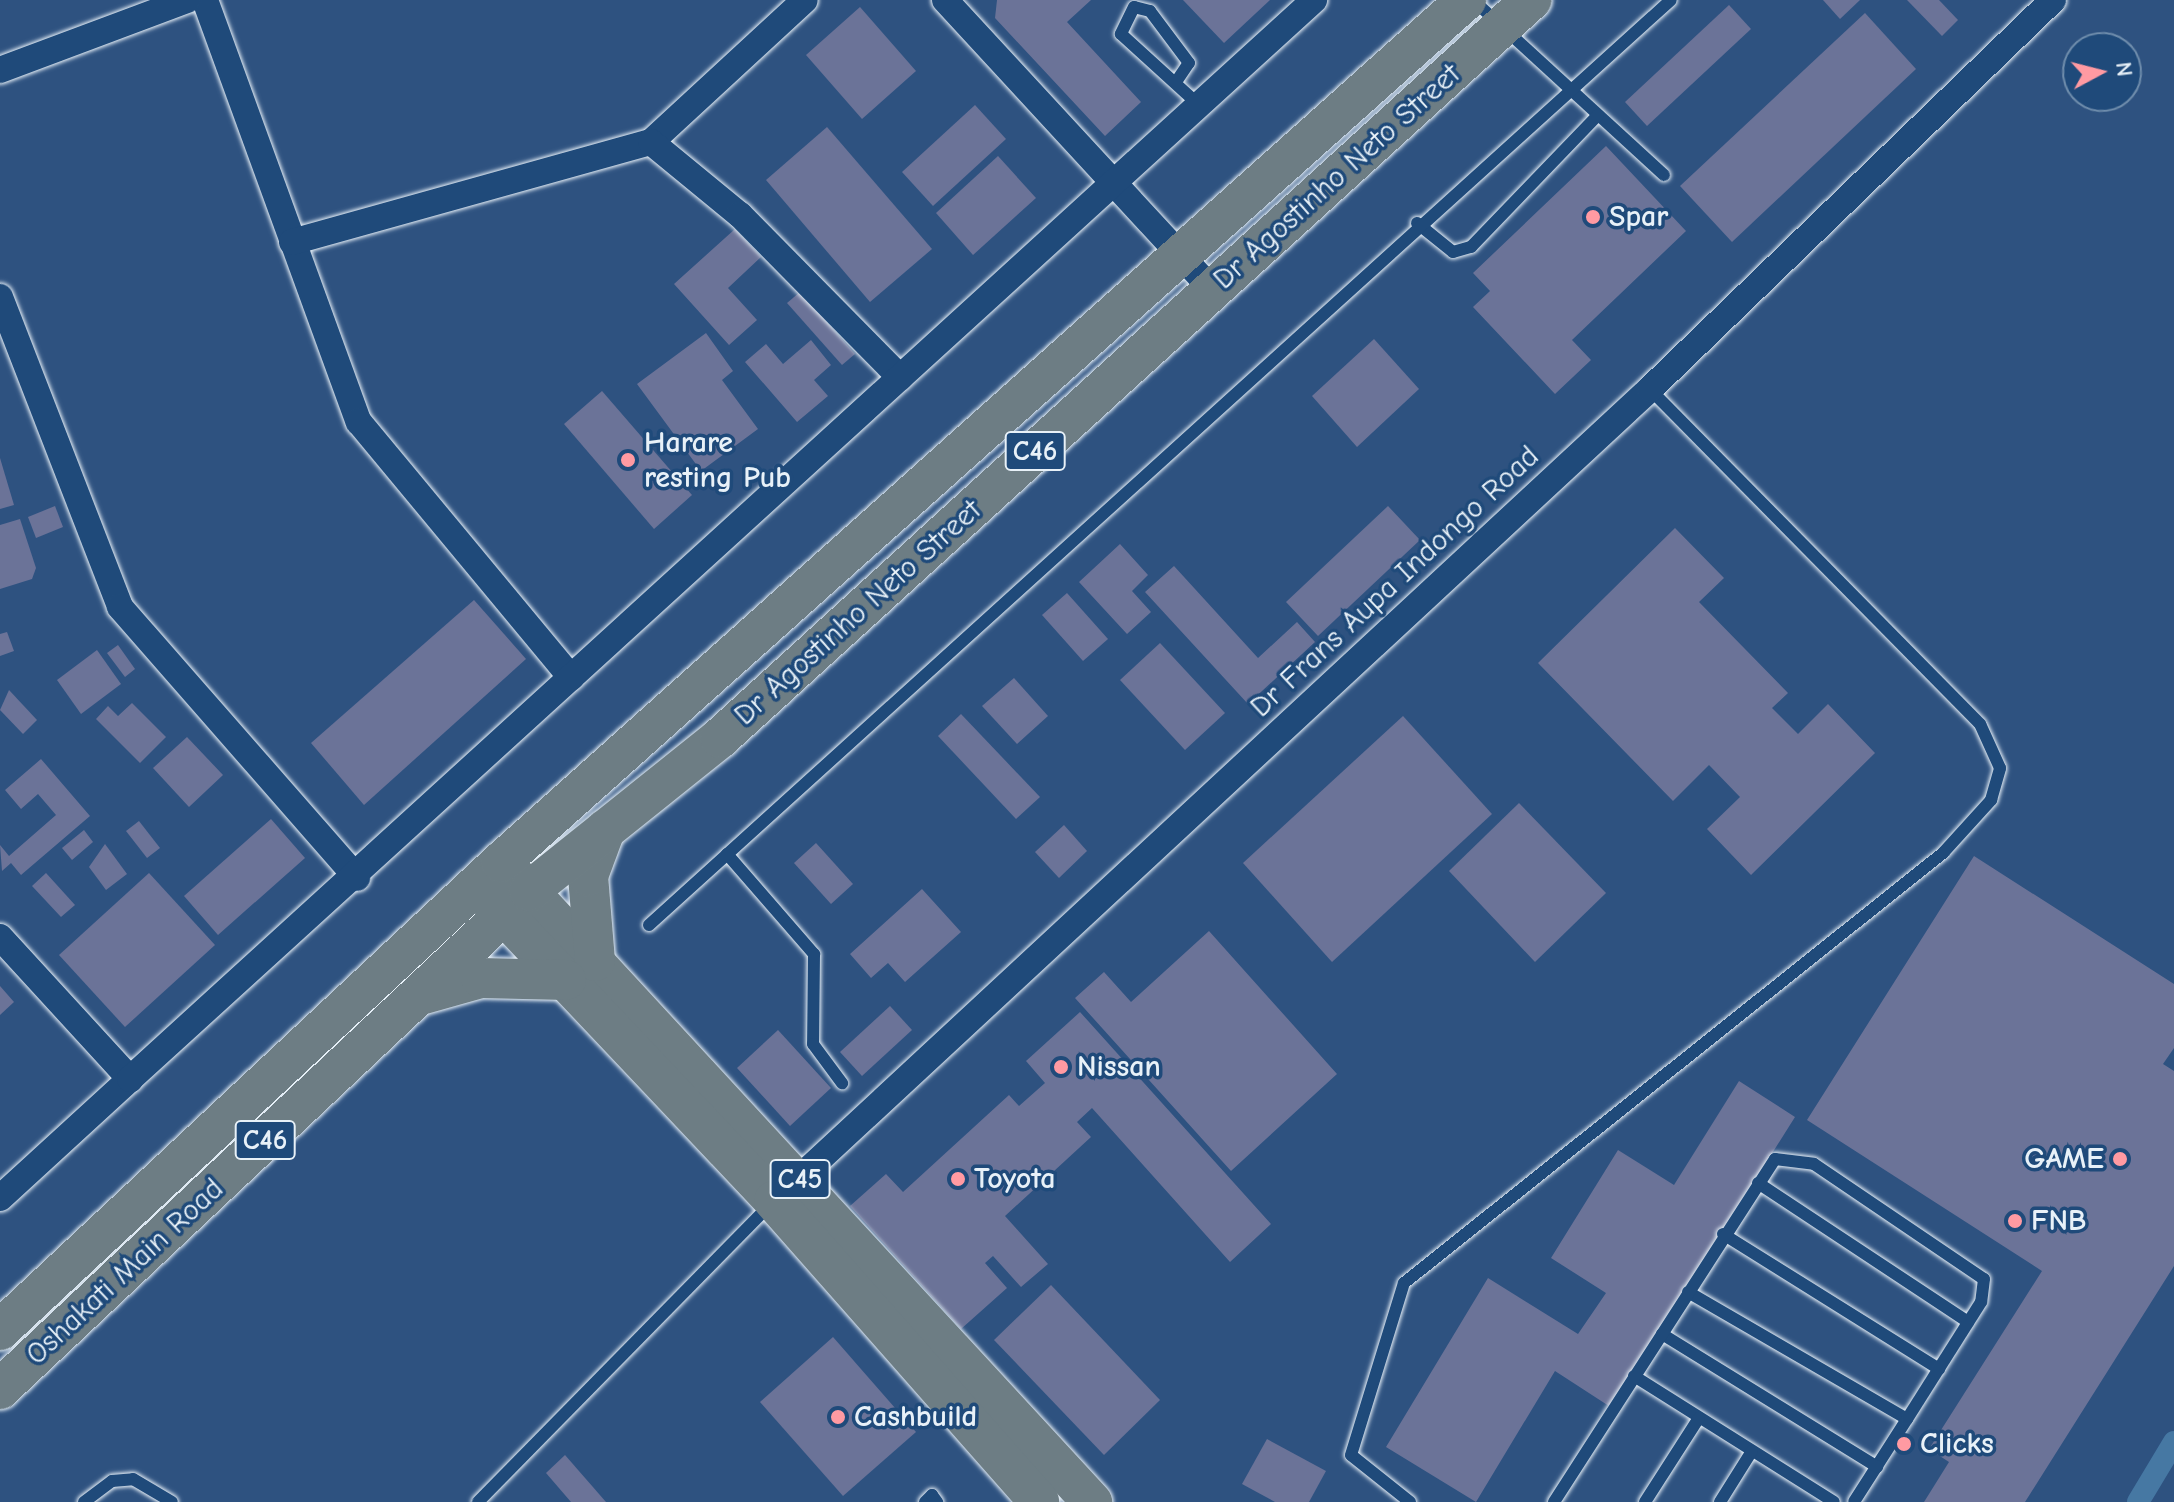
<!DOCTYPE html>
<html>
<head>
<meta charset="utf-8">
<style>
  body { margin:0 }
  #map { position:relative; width:2174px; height:1502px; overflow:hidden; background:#2e5280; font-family:"Comic Neue",sans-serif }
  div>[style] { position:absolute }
  .canal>* { height:22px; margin:-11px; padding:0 11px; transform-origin:11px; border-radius:11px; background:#4678a3 }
  .building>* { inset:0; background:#6b7398 }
  .roads { filter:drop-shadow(0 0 2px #e8f1f8) drop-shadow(0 0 2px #e8f1f8) }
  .service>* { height:12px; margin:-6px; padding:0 6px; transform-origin:6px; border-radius:6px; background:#1f4a7a }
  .minor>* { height:26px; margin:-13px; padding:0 13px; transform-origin:13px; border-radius:13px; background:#1f4a7a }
  .primary>* { height:40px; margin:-20px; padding:0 20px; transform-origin:20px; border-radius:20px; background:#6d7d84 }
  .dots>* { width:22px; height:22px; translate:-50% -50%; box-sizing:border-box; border:4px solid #1f4a7a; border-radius:50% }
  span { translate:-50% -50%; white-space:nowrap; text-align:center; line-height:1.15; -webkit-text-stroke:7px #1f4a7a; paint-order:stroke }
  .shield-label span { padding:2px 6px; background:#1f4a7a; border:2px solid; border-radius:6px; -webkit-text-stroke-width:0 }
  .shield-label { font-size:28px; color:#e8f1f8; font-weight:700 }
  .street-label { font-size:30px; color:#e8f1f8 }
  .poi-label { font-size:30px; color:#e8f1f8; font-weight:700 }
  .left { translate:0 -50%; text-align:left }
  .right { translate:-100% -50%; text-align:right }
  .north { position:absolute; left:2062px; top:32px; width:80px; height:80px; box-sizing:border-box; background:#1f4a7a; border:2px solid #6f8dac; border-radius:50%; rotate:83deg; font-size:22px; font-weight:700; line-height:32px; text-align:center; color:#e8f1f8 }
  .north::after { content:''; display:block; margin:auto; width:28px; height:36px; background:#ff9aa2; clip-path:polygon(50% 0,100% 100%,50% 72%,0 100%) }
</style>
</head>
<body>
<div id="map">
  <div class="canal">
    <div style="left:2138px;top:1502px;width:70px;rotate:-59deg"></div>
  </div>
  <div class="building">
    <div style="clip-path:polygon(997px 0,1091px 0,1067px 22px,1141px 102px,1105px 136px,995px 18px)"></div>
    <div style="clip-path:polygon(1183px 0,1270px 0,1224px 43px)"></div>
    <div style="clip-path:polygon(1823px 0,1860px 0,1840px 19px)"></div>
    <div style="clip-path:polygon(1907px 0,1939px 0,1958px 20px,1942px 36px)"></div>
    <div style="clip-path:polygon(1729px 5px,1751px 29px,1647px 126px,1625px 102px)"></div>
    <div style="clip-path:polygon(860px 7px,916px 71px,862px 119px,806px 55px)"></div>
    <div style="clip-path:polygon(1865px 13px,1916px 69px,1732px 242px,1680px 186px)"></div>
    <div style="clip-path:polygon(975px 105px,1006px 139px,933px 206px,902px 172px)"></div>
    <div style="clip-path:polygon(827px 127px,932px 249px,870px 302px,766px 180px)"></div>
    <div style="clip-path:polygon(1606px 146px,1686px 231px,1572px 340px,1591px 360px,1555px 394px,1473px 307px,1490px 291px,1473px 273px)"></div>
    <div style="clip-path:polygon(998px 156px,1036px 198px,973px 255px,936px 213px)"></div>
    <div style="clip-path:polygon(735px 229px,761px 257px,728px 288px,757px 320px,729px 345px,674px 284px)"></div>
    <div style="clip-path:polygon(800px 292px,855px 354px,842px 365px,787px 303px)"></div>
    <div style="clip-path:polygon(706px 333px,733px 371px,722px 380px,758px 429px,701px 471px,637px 384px)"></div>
    <div style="clip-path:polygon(1374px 339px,1419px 389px,1357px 447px,1312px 396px)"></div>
    <div style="clip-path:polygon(811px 340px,831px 365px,814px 380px,828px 396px,797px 422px,745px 362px,766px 344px,783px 364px)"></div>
    <div style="clip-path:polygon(602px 391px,692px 495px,654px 529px,564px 424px)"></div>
    <div style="clip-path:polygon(0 458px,14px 505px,0 509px)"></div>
    <div style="clip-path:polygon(55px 506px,63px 527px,36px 538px,28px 517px)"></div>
    <div style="clip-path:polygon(1388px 506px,1420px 540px,1318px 636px,1286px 602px)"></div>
    <div style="clip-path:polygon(20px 519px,36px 568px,32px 579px,0 589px,0 525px)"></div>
    <div style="clip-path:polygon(1675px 528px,1724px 578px,1699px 602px,1788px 693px,1772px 708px,1798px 734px,1828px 704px,1875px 753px,1751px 875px,1707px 829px,1740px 797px,1709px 765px,1673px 801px,1538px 663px)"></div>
    <div style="clip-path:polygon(1120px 544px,1148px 575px,1132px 591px,1151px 612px,1127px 634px,1079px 582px)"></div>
    <div style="clip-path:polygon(1174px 566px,1258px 658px,1297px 622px,1315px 642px,1248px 704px,1145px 592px)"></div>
    <div style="clip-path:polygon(1067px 593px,1108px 639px,1083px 661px,1042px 615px)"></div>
    <div style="clip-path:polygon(474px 600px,526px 659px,364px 805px,311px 743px)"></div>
    <div style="clip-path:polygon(7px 632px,14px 651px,0 656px,0 634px)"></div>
    <div style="clip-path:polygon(1160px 643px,1225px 713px,1185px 750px,1120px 680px)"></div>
    <div style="clip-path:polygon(118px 645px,135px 669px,125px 677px,107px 653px)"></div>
    <div style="clip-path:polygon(97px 650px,121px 684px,81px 714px,57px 680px)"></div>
    <div style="clip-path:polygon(1014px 678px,1048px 716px,1017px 744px,982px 706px)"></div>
    <div style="clip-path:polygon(9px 690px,37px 720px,23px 734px,0 710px)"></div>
    <div style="clip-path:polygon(132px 703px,166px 737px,140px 763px,96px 719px,108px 706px,118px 716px)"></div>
    <div style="clip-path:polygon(961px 714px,1040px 797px,1016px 819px,938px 736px)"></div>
    <div style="clip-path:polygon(1403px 716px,1492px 814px,1332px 962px,1243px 863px)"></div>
    <div style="clip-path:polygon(187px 737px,223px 775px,189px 807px,153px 768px)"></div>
    <div style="clip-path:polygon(41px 759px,90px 816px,21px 875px,11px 863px,2px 871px,0 845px,9px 856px,56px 815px,38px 794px,21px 809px,5px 790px)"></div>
    <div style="clip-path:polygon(1519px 803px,1606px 893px,1535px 962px,1449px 871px)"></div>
    <div style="clip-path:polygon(271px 819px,305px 858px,218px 935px,184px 896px)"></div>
    <div style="clip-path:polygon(139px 821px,160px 848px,147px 858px,126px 831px)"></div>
    <div style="clip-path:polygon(1064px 825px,1087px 851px,1059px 878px,1035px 852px)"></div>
    <div style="clip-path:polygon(84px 830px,93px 842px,72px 860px,62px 848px)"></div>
    <div style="clip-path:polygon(816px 843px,853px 884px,831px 904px,794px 863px)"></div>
    <div style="clip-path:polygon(105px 844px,127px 874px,106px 890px,89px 867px)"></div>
    <div style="clip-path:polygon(1974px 856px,2174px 984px,2174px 1048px,2163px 1064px,2174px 1071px,2174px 1266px,2025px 1502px,1924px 1502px,1949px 1462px,1929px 1449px,2042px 1271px,1807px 1120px)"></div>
    <div style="clip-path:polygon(46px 873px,75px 905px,61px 917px,32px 886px)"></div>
    <div style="clip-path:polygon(149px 873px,215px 945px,125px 1027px,59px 955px)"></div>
    <div style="clip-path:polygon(922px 889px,961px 932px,905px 982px,888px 963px,871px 978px,850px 954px)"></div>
    <div style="clip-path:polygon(1209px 931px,1337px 1074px,1231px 1171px,1075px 998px,1104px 972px,1131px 1002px)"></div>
    <div style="clip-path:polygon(0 986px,14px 1002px,0 1015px)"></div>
    <div style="clip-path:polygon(890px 1006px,912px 1030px,862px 1076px,840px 1052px)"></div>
    <div style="clip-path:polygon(1080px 1012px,1271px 1224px,1230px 1262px,1092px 1108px,1077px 1122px,1091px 1137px,1005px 1216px,1048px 1264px,1021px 1287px,993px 1256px,985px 1263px,1007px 1288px,961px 1329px,850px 1206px,886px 1174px,903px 1192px,1009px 1095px,1019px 1106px,1045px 1083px,1026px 1061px)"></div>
    <div style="clip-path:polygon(778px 1030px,831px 1088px,790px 1126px,737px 1068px)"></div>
    <div style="clip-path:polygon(1739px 1081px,1795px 1117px,1612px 1408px,1555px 1371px,1476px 1502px,1386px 1447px,1488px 1278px,1578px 1334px,1606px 1293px,1551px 1258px,1618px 1150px,1674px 1185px)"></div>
    <div style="clip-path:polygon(1051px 1285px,1160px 1400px,1104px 1455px,994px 1340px)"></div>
    <div style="clip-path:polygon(833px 1337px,916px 1432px,843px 1496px,760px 1402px)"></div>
    <div style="clip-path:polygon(1267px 1439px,1326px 1471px,1309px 1502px,1275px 1502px,1242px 1484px)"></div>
    <div style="clip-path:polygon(565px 1455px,606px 1502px,571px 1502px,546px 1473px)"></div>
  </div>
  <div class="roads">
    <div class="service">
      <div style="left:1473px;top:0;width:259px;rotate:42.5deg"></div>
      <div style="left:1176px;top:82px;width:23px;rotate:-56deg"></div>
      <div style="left:1189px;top:63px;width:65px;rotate:-126.9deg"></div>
      <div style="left:1150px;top:11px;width:16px;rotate:-166deg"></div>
      <div style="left:1134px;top:7px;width:30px;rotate:116deg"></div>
      <div style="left:1121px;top:34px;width:104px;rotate:42.3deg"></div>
      <div style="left:1417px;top:223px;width:46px;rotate:38.9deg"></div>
      <div style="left:1453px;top:252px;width:19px;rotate:-16deg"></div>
      <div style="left:1471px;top:247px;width:183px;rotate:-46.1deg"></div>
      <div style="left:727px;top:854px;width:133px;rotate:49deg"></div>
      <div style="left:814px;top:954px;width:90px;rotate:90.6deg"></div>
      <div style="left:813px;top:1044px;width:49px;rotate:53.4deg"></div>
      <div style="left:649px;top:925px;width:1378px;rotate:-42.15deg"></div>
      <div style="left:1758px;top:1183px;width:252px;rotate:33.5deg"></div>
      <div style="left:1723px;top:1234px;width:255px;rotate:32deg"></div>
      <div style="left:1688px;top:1292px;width:253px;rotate:30.1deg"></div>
      <div style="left:1907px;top:1419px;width:98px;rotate:122.6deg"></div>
      <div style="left:1662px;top:1334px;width:253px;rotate:31.7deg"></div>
      <div style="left:1634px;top:1376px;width:236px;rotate:32.2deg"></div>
      <div style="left:84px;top:1502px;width:35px;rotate:-37deg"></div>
      <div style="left:112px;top:1481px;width:21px;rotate:-5deg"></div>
      <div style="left:133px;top:1479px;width:45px;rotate:30.5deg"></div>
      <div style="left:478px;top:1502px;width:417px;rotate:-45.5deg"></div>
      <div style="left:925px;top:1502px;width:10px;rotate:-45deg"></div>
      <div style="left:932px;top:1495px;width:9px;rotate:54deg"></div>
      <div style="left:1410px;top:1502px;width:75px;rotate:-141.5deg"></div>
      <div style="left:1351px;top:1455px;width:180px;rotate:-72.9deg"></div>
      <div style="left:1404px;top:1283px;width:690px;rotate:-38.58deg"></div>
      <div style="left:1943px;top:853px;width:72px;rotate:-47.8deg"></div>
      <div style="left:1991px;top:800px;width:33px;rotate:-74deg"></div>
      <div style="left:2000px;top:768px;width:48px;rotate:-114.4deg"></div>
      <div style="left:1980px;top:724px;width:470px;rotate:-134.6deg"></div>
      <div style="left:1554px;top:1502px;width:408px;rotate:-57.2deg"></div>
      <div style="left:1775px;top:1159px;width:39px;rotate:7deg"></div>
      <div style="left:1814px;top:1164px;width:205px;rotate:34.1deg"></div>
      <div style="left:1984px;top:1279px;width:23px;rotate:97deg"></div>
      <div style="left:1981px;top:1302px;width:138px;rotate:122.3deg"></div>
      <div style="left:1645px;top:1502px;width:100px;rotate:-57.3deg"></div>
      <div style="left:1720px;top:1502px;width:60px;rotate:-57.9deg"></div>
    </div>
    <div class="minor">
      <div style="left:205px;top:0;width:449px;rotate:70deg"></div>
      <div style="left:359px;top:422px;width:332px;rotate:50.3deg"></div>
      <div style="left:945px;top:0;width:395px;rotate:47.3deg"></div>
      <div style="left:0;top:70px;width:200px;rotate:-20.5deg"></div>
      <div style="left:651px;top:142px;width:209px;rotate:-42.7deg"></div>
      <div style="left:292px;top:242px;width:373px;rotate:-15.6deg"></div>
      <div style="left:651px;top:142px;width:115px;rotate:39.4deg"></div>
      <div style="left:740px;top:215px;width:228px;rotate:45.4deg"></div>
      <div style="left:0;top:297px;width:332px;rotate:68.8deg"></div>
      <div style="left:120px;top:607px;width:360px;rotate:48.8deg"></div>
      <div style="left:0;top:937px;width:193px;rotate:47.5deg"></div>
      <div style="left:130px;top:1079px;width:176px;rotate:137.5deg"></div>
      <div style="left:130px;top:1079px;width:1602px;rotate:-42.34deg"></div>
      <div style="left:784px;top:1192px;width:1181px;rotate:-42.84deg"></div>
      <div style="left:1650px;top:389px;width:560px;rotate:-43.99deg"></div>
    </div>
    <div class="primary">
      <div style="left:512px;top:873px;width:856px;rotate:47.32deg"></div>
      <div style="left:486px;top:896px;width:419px;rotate:46.6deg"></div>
      <div style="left:774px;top:1201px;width:401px;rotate:48.6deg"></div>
      <div style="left:595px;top:961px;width:85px;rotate:-94.7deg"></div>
      <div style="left:588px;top:876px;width:49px;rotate:-69.7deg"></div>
      <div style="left:424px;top:994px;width:59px;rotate:-15.7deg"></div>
      <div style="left:481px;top:978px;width:85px;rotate:1.3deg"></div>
      <div style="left:0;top:1330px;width:686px;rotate:-43.05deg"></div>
      <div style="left:501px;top:862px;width:1294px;rotate:-41.77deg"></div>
      <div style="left:0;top:1389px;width:727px;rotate:-43.27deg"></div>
      <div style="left:529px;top:891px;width:245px;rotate:-38.7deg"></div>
      <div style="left:720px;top:738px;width:1097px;rotate:-42.3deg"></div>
    </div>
  </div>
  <div class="dots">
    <div style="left:1593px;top:217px;background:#ff9aa2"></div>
    <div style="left:628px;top:460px;background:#ff9aa2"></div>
    <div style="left:1061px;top:1067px;background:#ff9aa2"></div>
    <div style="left:2120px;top:1159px;background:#ff9aa2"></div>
    <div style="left:958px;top:1179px;background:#ff9aa2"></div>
    <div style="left:2015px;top:1221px;background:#ff9aa2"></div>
    <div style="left:838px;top:1417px;background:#ff9aa2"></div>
    <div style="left:1904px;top:1444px;background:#ff9aa2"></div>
  </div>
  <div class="shield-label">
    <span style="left:1035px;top:451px">C46</span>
    <span style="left:265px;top:1140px">C46</span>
    <span style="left:800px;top:1179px">C45</span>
  </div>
  <div class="street-label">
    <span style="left:1337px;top:177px;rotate:-42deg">Dr Agostinho Neto Street</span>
    <span style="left:1395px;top:582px;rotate:-43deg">Dr Frans Aupa Indongo Road</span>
    <span style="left:858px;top:613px;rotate:-42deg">Dr Agostinho Neto Street</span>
    <span style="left:125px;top:1272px;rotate:-43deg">Oshakati Main Road</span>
  </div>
  <div class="poi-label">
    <span class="left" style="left:1609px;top:217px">Spar</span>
    <span class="left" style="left:644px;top:460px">Harare<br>resting Pub</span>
    <span class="left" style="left:1077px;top:1067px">Nissan</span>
    <span class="right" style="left:2104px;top:1159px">GAME</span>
    <span class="left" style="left:974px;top:1179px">Toyota</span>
    <span class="left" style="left:2031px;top:1221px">FNB</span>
    <span class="left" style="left:854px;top:1417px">Cashbuild</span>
    <span class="left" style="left:1920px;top:1444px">Clicks</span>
  </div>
  <div class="north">N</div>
</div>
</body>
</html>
